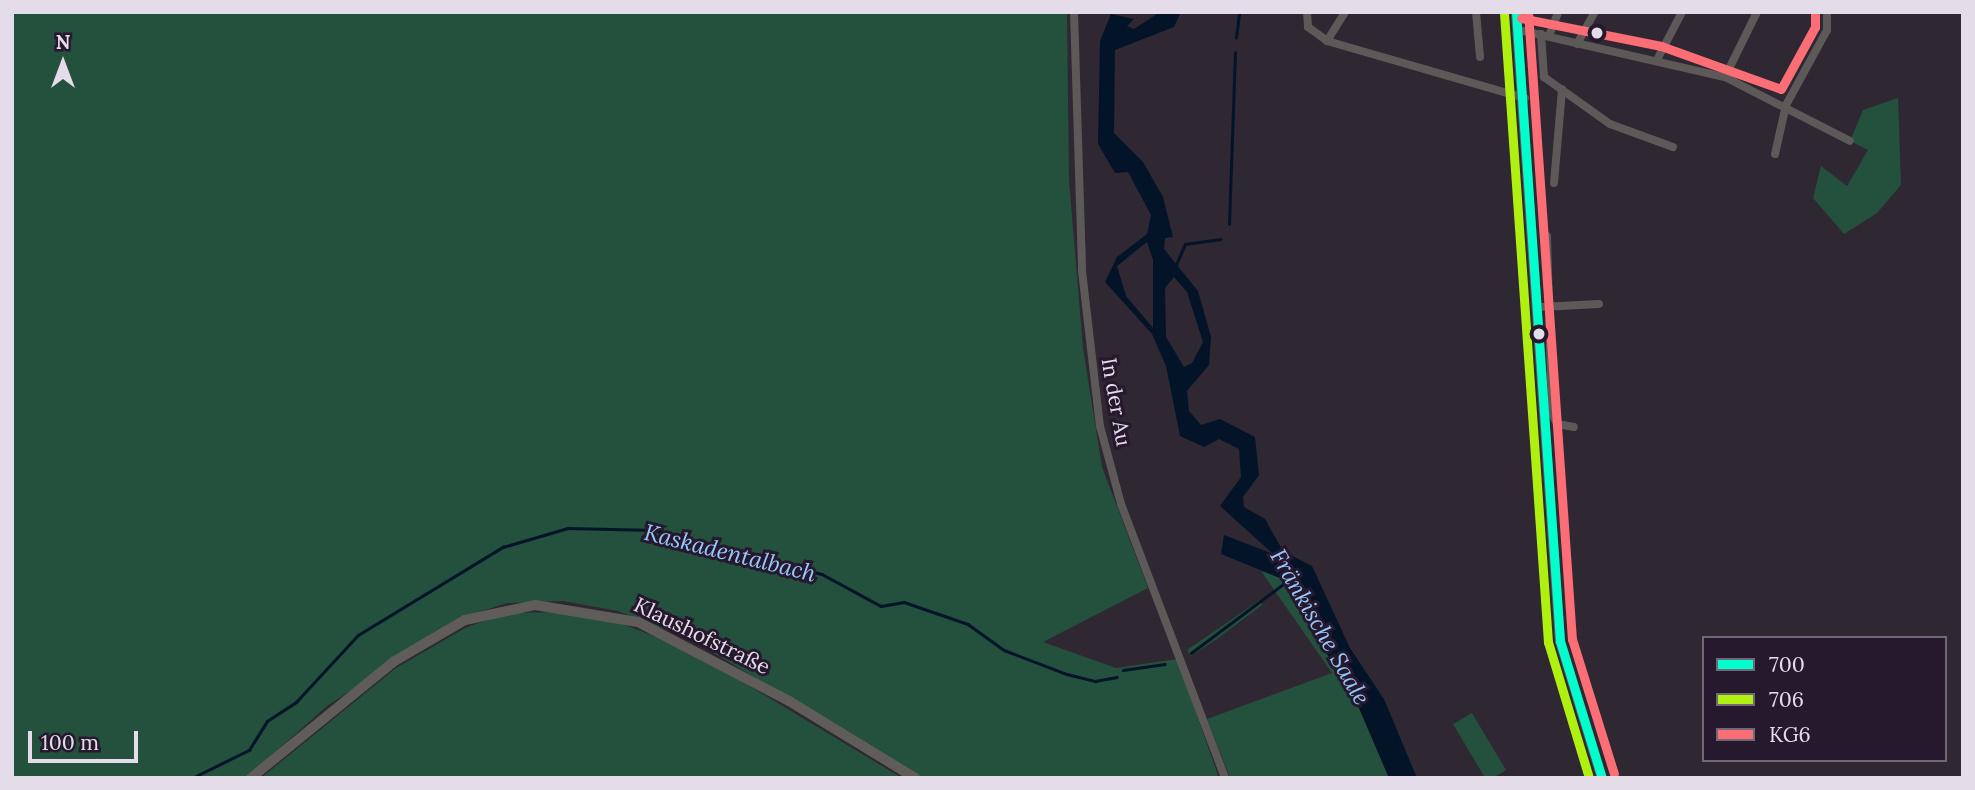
<!DOCTYPE html>
<html>
<head>
<meta charset="utf-8">
<style>
  body { margin:0 }
  #map { position:relative; width:1975px; height:790px; overflow:hidden; background:#2f2732; font-family:Lora,serif }
  div>[style] { position:absolute }
  .green>* { inset:0; background:#24503e }
  .water>* { inset:0; background:#041428 }
  .stream>* { height:2.5px; margin:-1.25px; padding:0 1.25px; transform-origin:1.25px; border-radius:1.25px; background:#041428 }
  .street>* { height:8px; margin:-4px; padding:0 4px; transform-origin:4px; border-radius:4px; background:#5d5959 }
  .secondary>* { height:10px; margin:-5px; padding:0 5px; transform-origin:5px; border-radius:5px; background:#605c5a }
  .bus-1>* { height:9px; margin:-4.5px; padding:0 4.5px; transform-origin:4.5px; border-radius:4.5px; background:#0fc }
  .bus-2>* { height:9px; margin:-4.5px; padding:0 4.5px; transform-origin:4.5px; border-radius:4.5px; background:#b0f010 }
  .bus-3>* { height:9px; margin:-4.5px; padding:0 4.5px; transform-origin:4.5px; border-radius:4.5px; background:#fb6e76 }
  .dots>* { width:19px; height:19px; translate:-50% -50%; box-sizing:border-box; border:4px solid #26182d; border-radius:50% }
  span { translate:-50% -50%; white-space:nowrap; text-align:center; line-height:1.15; -webkit-text-stroke:6px #26182d; paint-order:stroke }
  .street-label { font-size:21px; color:#e5dcea }
  .water-label { font-size:23px; color:#95c8fd; font-style:italic }
  .frame { position:absolute; inset:0; border:14px solid #e5dcea; pointer-events:none }
  .legend { position:absolute; left:1702px; top:636px; width:245px; height:126px; box-sizing:border-box; background:#26182d; border:2px solid #726679; margin:0; padding:9px 12px; list-style:none; font-size:21px; color:#e5dcea }
  .legend li { display:flex; align-items:center; gap:14px; height:35px }
  .legend b { width:35px; border:2px solid #726679 }
  .north { position:absolute; left:28px; top:28px; width:70px; height:70px; -webkit-text-stroke:5px #26182d; paint-order:stroke; rotate:0deg; font-size:19px; font-weight:700; line-height:28px; text-align:center; color:#e5dcea }
  .north::after { content:''; display:block; margin:auto; width:24px; height:32px; background:#e5dcea; clip-path:polygon(50% 0,100% 100%,50% 72%,0 100%) }
  .scale { position:absolute; left:28px; top:731px; width:110px; height:32px; box-sizing:border-box; border:4px solid #e5dcea; border-top:0; padding-left:9px; font-size:21px; line-height:24px; white-space:nowrap; color:#e5dcea; -webkit-text-stroke:5px #26182d; paint-order:stroke }
</style>
</head>
<body>
<div id="map">
  <div class="green">
    <div style="clip-path:polygon(12px 12px,1067px 12px,1069px 180px,1083px 348px,1102px 467px,1148px 588px,1043px 642px,1116px 668px,1177px 659px,1219px 778px,922px 778px,694px 641px,618px 611px,563px 601px,507px 603px,463px 617px,327px 706px,246px 778px,12px 778px)"></div>
    <div style="clip-path:polygon(1898px 98px,1901px 185px,1877px 213px,1844px 234px,1813px 198px,1821px 166px,1847px 186px,1868px 150px,1850px 141px,1863px 110px)"></div>
    <div style="clip-path:polygon(1261px 571px,1280px 578px,1295px 599px,1356px 701px,1389px 778px,1230px 778px,1207px 719px,1332px 673px)"></div>
    <div style="clip-path:polygon(1260px 600px,1262px 605px,1217px 639px,1191px 656px,1187px 650px)"></div>
    <div style="clip-path:polygon(562px 612px,615px 621px,690px 650px,902px 778px,261px 778px,396px 668px,467px 627px,509px 613px)"></div>
    <div style="clip-path:polygon(1472px 713px,1506px 770px,1493px 778px,1485px 778px,1453px 724px)"></div>
  </div>
  <div class="water">
    <div style="clip-path:polygon(evenodd,1160px 12px,1181px 12px,1174px 27px,1115px 50px,1114px 133px,1143px 162px,1163px 197px,1173px 237px,1165px 238px,1164px 249px,1198px 291px,1211px 337px,1209px 365px,1187px 391px,1189px 411px,1201px 425px,1220px 419px,1255px 437px,1259px 475px,1243px 497px,1244px 507px,1265px 519px,1283px 551px,1312px 566px,1350px 648px,1384px 699px,1417px 778px,1389px 778px,1356px 701px,1280px 578px,1221px 554px,1224px 535px,1273px 554px,1220px 506px,1241px 477px,1239px 449px,1219px 439px,1204px 447px,1180px 436px,1166px 366px,1152px 334px,1105px 282px,1117px 257px,1147px 234px,1151px 215px,1128px 172px,1115px 173px,1098px 144px,1100px 41px,1111px 14px,1134px 19px,1127px 26px,1134px 29px,1160px 12px,1147px 242px,1153px 260px,1153px 328px,1126px 296px,1117px 266px,1147px 242px,1160px 12px,1174px 277px,1187px 292px,1203px 342px,1192px 363px,1184px 367px,1166px 337px,1165px 288px,1174px 277px)"></div>
  </div>
  <div class="stream">
    <div style="left:1236px;top:38px;width:26px;rotate:-83deg"></div>
    <div style="left:1229px;top:224px;width:171px;rotate:-88deg"></div>
    <div style="left:1174px;top:269px;width:27px;rotate:-66deg"></div>
    <div style="left:1185px;top:244px;width:36px;rotate:-8deg"></div>
    <div style="left:1191px;top:653px;width:119px;rotate:-36.8deg"></div>
    <div style="left:1123px;top:670px;width:42px;rotate:-8.1deg"></div>
    <div style="left:192px;top:778px;width:64px;rotate:-26.2deg"></div>
    <div style="left:249px;top:750px;width:34px;rotate:-58deg"></div>
    <div style="left:267px;top:721px;width:35px;rotate:-33deg"></div>
    <div style="left:296px;top:702px;width:91px;rotate:-47.2deg"></div>
    <div style="left:358px;top:635px;width:170px;rotate:-31.3deg"></div>
    <div style="left:503px;top:547px;width:68px;rotate:-16.3deg"></div>
    <div style="left:568px;top:528px;width:86px;rotate:1.3deg"></div>
    <div style="left:654px;top:530px;width:174px;rotate:14.7deg"></div>
    <div style="left:822px;top:574px;width:67px;rotate:28.5deg"></div>
    <div style="left:881px;top:606px;width:23px;rotate:-10deg"></div>
    <div style="left:904px;top:602px;width:68px;rotate:19deg"></div>
    <div style="left:968px;top:624px;width:44px;rotate:35.8deg"></div>
    <div style="left:1004px;top:650px;width:67px;rotate:20.9deg"></div>
    <div style="left:1067px;top:674px;width:29px;rotate:14deg"></div>
    <div style="left:1095px;top:681px;width:22px;rotate:-10deg"></div>
  </div>
  <div class="street">
    <div style="left:1074px;top:12px;width:259px;rotate:88.2deg"></div>
    <div style="left:1082px;top:271px;width:156px;rotate:83.4deg"></div>
    <div style="left:1100px;top:426px;width:81px;rotate:74.9deg"></div>
    <div style="left:1121px;top:504px;width:293px;rotate:69.2deg"></div>
    <div style="left:1307px;top:12px;width:15px;rotate:86deg"></div>
    <div style="left:1308px;top:27px;width:24px;rotate:36deg"></div>
    <div style="left:1327px;top:41px;width:206px;rotate:16.1deg"></div>
    <div style="left:1476px;top:12px;width:45px;rotate:84.9deg"></div>
    <div style="left:1519px;top:30px;width:211px;rotate:12.9deg"></div>
    <div style="left:1725px;top:77px;width:140px;rotate:27.1deg"></div>
    <div style="left:1541px;top:34px;width:43px;rotate:86deg"></div>
    <div style="left:1544px;top:77px;width:81px;rotate:35.5deg"></div>
    <div style="left:1610px;top:124px;width:67px;rotate:20.1deg"></div>
    <div style="left:1549px;top:36px;width:26px;rotate:-69deg"></div>
    <div style="left:1327px;top:41px;width:34px;rotate:-58deg"></div>
    <div style="left:1577px;top:44px;width:37px;rotate:-61deg"></div>
    <div style="left:1658px;top:58px;width:52px;rotate:-62.4deg"></div>
    <div style="left:1725px;top:77px;width:72px;rotate:-63.8deg"></div>
    <div style="left:1775px;top:154px;width:50px;rotate:-77.3deg"></div>
    <div style="left:1786px;top:105px;width:85px;rotate:-61.3deg"></div>
    <div style="left:1827px;top:30px;width:18px;rotate:-90deg"></div>
    <div style="left:1554px;top:183px;width:94px;rotate:-85.1deg"></div>
    <div style="left:1547px;top:236px;width:178px;rotate:88.4deg"></div>
    <div style="left:1552px;top:414px;width:11px;rotate:63deg"></div>
    <div style="left:1557px;top:424px;width:17px;rotate:10deg"></div>
    <div style="left:1541px;top:307px;width:58px;rotate:-3deg"></div>
  </div>
  <div class="secondary">
    <div style="left:1516px;top:12px;width:631px;rotate:86deg"></div>
    <div style="left:1560px;top:641px;width:143px;rotate:73deg"></div>
    <div style="left:251px;top:778px;width:183px;rotate:-39.2deg"></div>
    <div style="left:393px;top:662px;width:83px;rotate:-30.3deg"></div>
    <div style="left:465px;top:620px;width:72px;rotate:-12.1deg"></div>
    <div style="left:535px;top:605px;width:104px;rotate:9.4deg"></div>
    <div style="left:638px;top:622px;width:170px;rotate:27.6deg"></div>
    <div style="left:789px;top:701px;width:148px;rotate:31.4deg"></div>
  </div>
  <div class="bus-1">
    <div style="left:1516px;top:12px;width:631px;rotate:86deg"></div>
    <div style="left:1560px;top:641px;width:143px;rotate:73deg"></div>
  </div>
  <div class="bus-2">
    <div style="left:1504px;top:13px;width:631px;rotate:86deg"></div>
    <div style="left:1548px;top:642px;width:142px;rotate:73.2deg"></div>
  </div>
  <div class="bus-3">
    <div style="left:1528px;top:12px;width:629px;rotate:85.99deg"></div>
    <div style="left:1572px;top:639px;width:141px;rotate:72.7deg"></div>
    <div style="left:1521px;top:18px;width:143px;rotate:11.3deg"></div>
    <div style="left:1661px;top:46px;width:127px;rotate:19.7deg"></div>
    <div style="left:1781px;top:89px;width:71px;rotate:-61.3deg"></div>
    <div style="left:1815px;top:27px;width:15px;rotate:-90deg"></div>
  </div>
  <div class="dots">
    <div style="left:1597px;top:33px;background:#e5dcea"></div>
    <div style="left:1539px;top:334px;background:#e5dcea"></div>
  </div>
  <div class="street-label">
    <span style="left:1116px;top:402px;rotate:80deg">In der Au</span>
    <span style="left:702px;top:636px;rotate:26deg">Klaushofstraße</span>
  </div>
  <div class="water-label">
    <span style="left:730px;top:553px;rotate:14deg">Kaskadentalbach</span>
    <span style="left:1320px;top:627px;rotate:60deg">Fränkische Saale</span>
  </div>
  <div class="frame"></div>
  <ul class="legend">
  <li><b style="height:9px;background:#0fc"></b>700</li>
  <li><b style="height:9px;background:#b0f010"></b>706</li>
  <li><b style="height:9px;background:#fb6e76"></b>KG6</li>
  </ul>
  <div class="north">N</div>
  <div class="scale">100 m</div>
</div>
</body>
</html>
